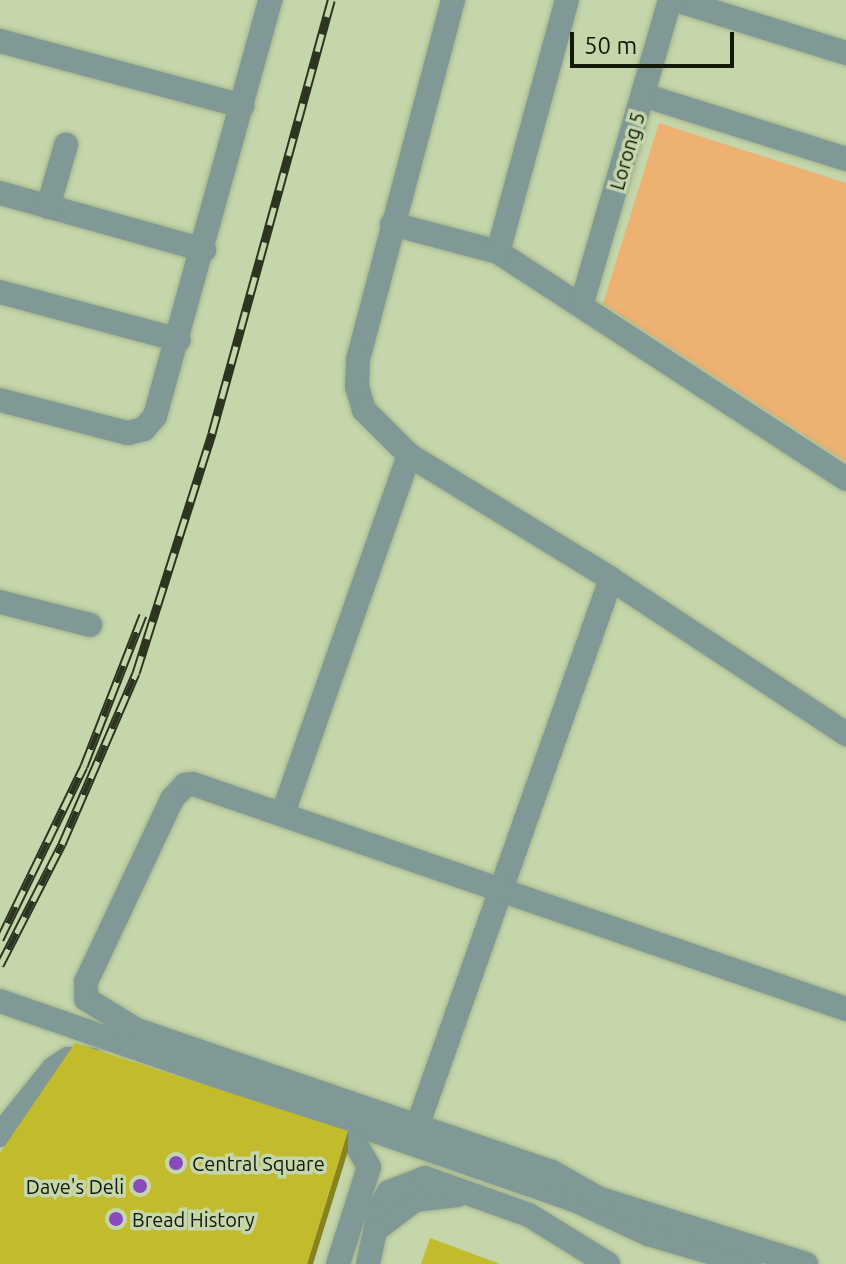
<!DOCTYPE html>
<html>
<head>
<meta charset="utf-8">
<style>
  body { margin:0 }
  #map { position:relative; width:846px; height:1264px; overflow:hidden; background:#c4d6aa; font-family:Ubuntu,sans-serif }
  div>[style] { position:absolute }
  .green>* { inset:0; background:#edb172 }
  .roads { filter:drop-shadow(0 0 2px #a4b48d) drop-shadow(0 0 2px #a4b48d) }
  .minor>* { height:24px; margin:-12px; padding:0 12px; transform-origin:12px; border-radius:12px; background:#819996 }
  .rail>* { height:9px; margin-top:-4.5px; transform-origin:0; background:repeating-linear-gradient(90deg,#c4d6aa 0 18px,#2d3521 0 36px); box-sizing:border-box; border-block:2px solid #2d3521 }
  .shaded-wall>* { inset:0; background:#88831e }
  .building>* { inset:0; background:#c2bb2b }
  .dots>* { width:22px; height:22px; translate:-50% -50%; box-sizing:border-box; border:4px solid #c4d6aa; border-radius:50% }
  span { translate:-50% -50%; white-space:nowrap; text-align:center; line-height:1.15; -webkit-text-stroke:7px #c4d6aa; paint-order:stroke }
  .street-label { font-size:20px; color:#121909 }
  .poi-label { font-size:20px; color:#121909 }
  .left { translate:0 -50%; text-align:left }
  .right { translate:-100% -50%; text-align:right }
  .scale { position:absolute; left:570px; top:32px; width:164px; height:36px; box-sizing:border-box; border:4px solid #121909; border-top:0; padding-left:10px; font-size:24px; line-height:28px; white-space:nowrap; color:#121909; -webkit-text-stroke:6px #c4d6aa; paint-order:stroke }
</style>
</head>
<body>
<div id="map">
  <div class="green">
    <div style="clip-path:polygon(659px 123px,846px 183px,846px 462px,603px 304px)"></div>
  </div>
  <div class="roads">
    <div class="minor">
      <div style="left:453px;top:0;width:371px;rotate:104.8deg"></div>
      <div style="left:358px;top:359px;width:28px;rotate:92deg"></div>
      <div style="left:357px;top:387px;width:24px;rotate:73deg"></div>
      <div style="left:364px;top:410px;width:64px;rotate:45deg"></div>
      <div style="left:409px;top:455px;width:237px;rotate:31.5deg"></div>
      <div style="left:611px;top:579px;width:282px;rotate:33.4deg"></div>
      <div style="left:676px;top:0;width:178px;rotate:17.3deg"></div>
      <div style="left:0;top:41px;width:251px;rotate:15deg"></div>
      <div style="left:643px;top:95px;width:213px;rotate:17.5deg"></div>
      <div style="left:0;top:193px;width:212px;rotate:15.6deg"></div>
      <div style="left:48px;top:207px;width:65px;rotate:-73.8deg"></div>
      <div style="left:392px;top:224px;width:110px;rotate:14.8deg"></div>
      <div style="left:498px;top:252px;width:415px;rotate:33.1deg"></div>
      <div style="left:498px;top:252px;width:261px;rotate:-74.7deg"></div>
      <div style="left:0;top:292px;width:185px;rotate:15deg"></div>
      <div style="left:582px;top:303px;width:316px;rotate:-73.8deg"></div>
      <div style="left:0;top:400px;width:132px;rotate:14.5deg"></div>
      <div style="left:128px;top:433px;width:16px;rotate:-14deg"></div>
      <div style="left:144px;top:429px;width:17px;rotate:-50deg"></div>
      <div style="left:155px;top:416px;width:432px;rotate:-74.5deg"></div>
      <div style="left:0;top:602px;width:93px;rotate:14.3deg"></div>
      <div style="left:283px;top:813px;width:380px;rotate:-70.6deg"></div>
      <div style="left:0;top:1001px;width:611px;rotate:19.12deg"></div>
      <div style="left:577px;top:1201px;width:78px;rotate:24.9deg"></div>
      <div style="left:648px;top:1234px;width:106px;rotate:16.4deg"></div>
      <div style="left:418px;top:1124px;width:578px;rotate:-70.5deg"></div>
      <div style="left:326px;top:1133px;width:30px;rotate:17deg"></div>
      <div style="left:355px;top:1142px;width:29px;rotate:61deg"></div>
      <div style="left:369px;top:1167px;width:102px;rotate:107.7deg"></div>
      <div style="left:0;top:1135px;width:85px;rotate:-51.2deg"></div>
      <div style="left:53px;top:1069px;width:18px;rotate:-34deg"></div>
      <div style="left:68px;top:1059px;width:24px;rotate:2deg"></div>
      <div style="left:378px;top:1228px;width:46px;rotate:-37.1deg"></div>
      <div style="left:415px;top:1200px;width:43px;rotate:-6.6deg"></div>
      <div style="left:368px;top:1264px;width:58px;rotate:-78.1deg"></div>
      <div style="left:380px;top:1207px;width:17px;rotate:-59deg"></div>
      <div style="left:389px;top:1192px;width:39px;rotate:-21deg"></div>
      <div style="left:425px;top:1178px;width:110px;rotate:19.6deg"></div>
      <div style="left:529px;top:1215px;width:93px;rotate:31.8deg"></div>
      <div style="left:806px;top:1264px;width:218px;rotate:-162.4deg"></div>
      <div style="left:598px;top:1198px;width:53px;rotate:-150.5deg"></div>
      <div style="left:552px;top:1172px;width:441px;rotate:-161.1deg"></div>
      <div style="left:135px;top:1029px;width:57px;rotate:-148.5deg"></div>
      <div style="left:86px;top:999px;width:17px;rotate:-90deg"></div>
      <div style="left:86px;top:982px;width:202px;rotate:-64.8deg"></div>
      <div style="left:172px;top:799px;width:19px;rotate:-47deg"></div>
      <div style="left:185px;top:785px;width:8px;rotate:-7deg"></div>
      <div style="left:193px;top:784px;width:691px;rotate:19.01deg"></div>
    </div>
  </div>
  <div class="rail">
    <div style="left:0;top:939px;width:192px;rotate:-64.1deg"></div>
    <div style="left:84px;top:766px;width:162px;rotate:-68.7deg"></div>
    <div style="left:0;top:965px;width:136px;rotate:-62.9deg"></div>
    <div style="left:62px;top:844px;width:186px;rotate:-66.6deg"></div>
    <div style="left:136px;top:673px;width:252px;rotate:-72.4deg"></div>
    <div style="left:212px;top:433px;width:449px;rotate:-74.6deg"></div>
  </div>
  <div class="shaded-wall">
    <div style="clip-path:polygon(348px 1131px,348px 1151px,313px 1264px,307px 1264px)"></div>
  </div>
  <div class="building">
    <div style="clip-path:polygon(75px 1043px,348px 1131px,307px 1264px,0 1264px,0 1153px)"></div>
    <div style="clip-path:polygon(430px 1238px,500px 1264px,421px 1264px)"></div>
  </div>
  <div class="dots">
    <div style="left:176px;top:1163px;background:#8a4abf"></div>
    <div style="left:140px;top:1186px;background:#8a4abf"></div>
    <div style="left:116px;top:1219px;background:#8a4abf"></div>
  </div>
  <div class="street-label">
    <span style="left:627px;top:151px;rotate:-74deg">Lorong 5</span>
  </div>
  <div class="poi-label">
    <span class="left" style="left:192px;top:1163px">Central Square</span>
    <span class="right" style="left:124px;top:1186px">Dave's Deli</span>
    <span class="left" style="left:132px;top:1219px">Bread History</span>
  </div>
  <div class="scale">50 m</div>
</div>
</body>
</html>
